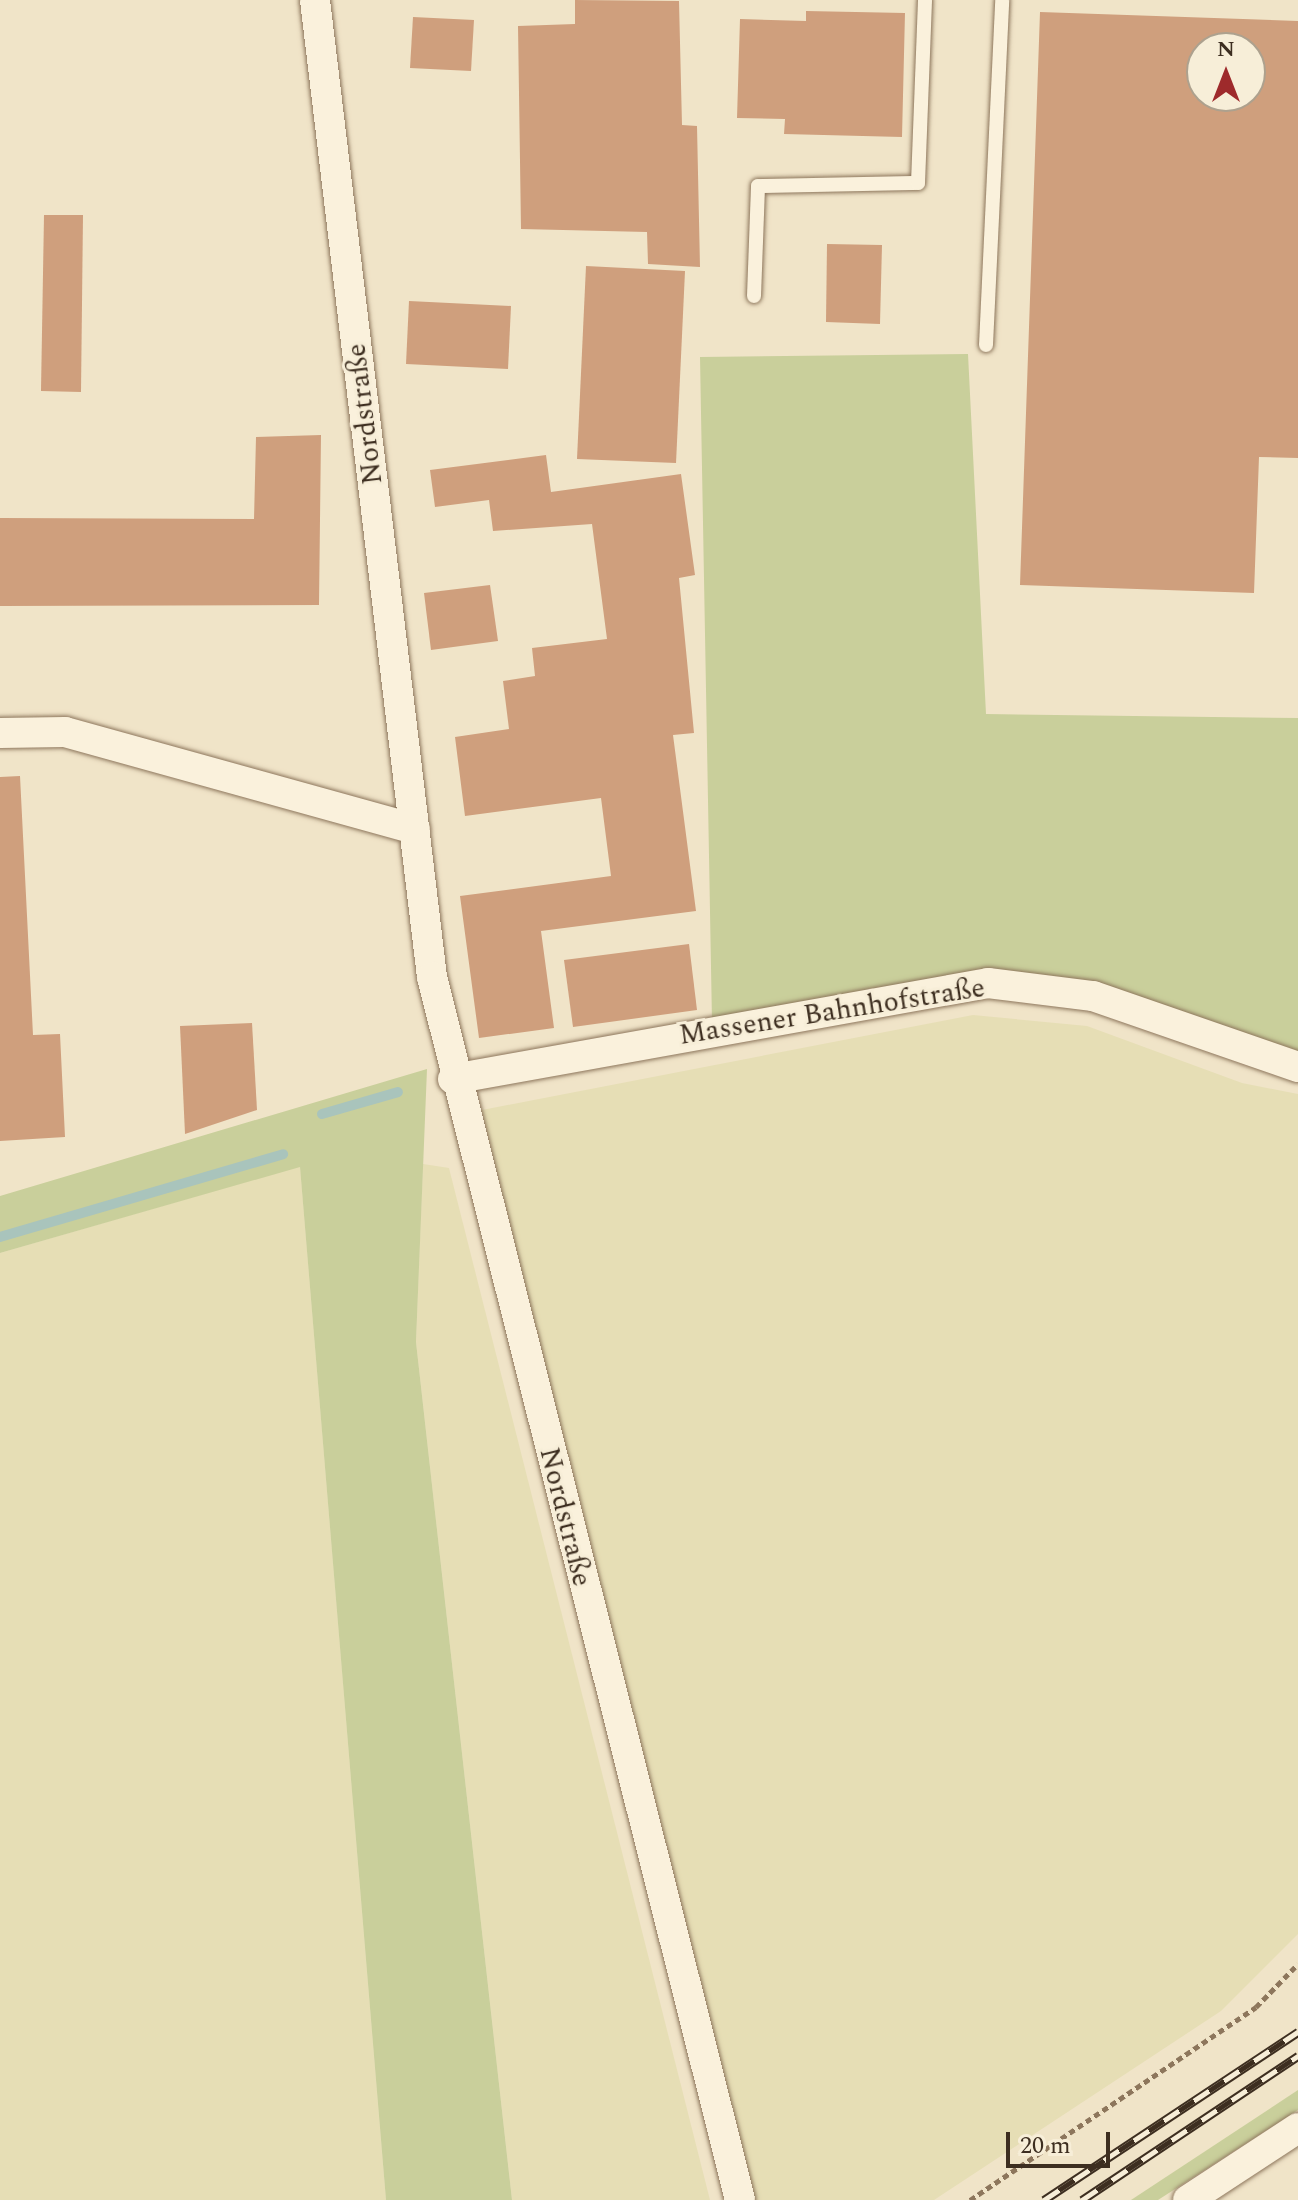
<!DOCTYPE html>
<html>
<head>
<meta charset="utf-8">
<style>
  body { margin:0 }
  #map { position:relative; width:1298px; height:2200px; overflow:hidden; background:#f0e4c8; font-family:Spectral,serif }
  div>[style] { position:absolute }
  .farmland>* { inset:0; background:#e6deb5 }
  .green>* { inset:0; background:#c9cf9b }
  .stream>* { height:10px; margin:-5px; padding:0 5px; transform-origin:5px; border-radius:5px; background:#a9c4bc }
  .building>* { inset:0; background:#cf9f7d }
  .path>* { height:5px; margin-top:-2.5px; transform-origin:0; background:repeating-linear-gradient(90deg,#8d765c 0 6px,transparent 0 10px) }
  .roads { filter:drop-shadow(0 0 2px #8d765c) drop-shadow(0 0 2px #8d765c) }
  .service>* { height:14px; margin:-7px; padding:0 7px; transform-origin:7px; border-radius:7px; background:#faf1dc }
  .minor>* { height:30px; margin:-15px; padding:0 15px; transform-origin:15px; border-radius:15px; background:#faf1dc }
  .rail>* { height:9px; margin-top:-4.5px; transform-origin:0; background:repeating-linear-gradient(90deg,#f7eed8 0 18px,#3d2e20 0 36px); box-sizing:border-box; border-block:2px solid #3d2e20 }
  span { translate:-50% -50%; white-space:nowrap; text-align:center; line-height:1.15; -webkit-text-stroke:6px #f7eed8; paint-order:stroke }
  .street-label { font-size:28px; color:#3d2e20 }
  .north { position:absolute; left:1186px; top:32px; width:80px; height:80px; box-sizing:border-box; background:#f7eed8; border:2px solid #ada18e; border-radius:50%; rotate:0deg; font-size:22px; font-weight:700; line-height:32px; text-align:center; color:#3d2e20 }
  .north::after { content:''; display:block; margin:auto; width:28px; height:36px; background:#9e2a2b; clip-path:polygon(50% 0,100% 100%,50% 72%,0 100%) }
  .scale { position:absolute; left:1006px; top:2132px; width:104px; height:36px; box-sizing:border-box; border:4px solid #3d2e20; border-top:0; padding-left:10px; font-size:24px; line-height:28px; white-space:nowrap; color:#3d2e20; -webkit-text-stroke:6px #f7eed8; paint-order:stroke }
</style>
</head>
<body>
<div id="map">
  <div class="farmland">
    <div style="clip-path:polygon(973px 1015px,1087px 1026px,1242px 1083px,1298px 1094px,1298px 1934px,1221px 2011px,934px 2200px,753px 2200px,477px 1111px)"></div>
    <div style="clip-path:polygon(423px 1164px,449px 1168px,710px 2200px,512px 2200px,416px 1342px)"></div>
    <div style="clip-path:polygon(300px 1166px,386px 2200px,0 2200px,0 1253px)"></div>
  </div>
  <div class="green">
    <div style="clip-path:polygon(968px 354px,986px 714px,1298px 718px,1298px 1055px,1096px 983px,712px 1022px,700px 357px)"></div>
    <div style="clip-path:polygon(427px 1069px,416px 1342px,512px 2200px,386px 2200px,300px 1167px,0 1253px,0 1196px)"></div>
    <div style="clip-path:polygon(1298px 2090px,1298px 2110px,1158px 2200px,1131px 2200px)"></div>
  </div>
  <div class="stream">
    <div style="left:322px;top:1114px;width:79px;rotate:-16.1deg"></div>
    <div style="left:0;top:1237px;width:295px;rotate:-16.3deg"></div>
  </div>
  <div class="building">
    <div style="clip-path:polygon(575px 0,679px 1px,682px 125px,697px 126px,700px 267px,648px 264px,647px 232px,521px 229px,518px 26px,575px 24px)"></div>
    <div style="clip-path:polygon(806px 11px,905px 13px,902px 137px,784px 134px,785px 119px,737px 118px,740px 19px,806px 21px)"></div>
    <div style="clip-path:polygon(evenodd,1040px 12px,1298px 21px,1298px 458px,1259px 457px,1254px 593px,1020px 585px,1040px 12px,1202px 48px,1250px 48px,1250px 96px,1202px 96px,1202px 48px)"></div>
    <div style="clip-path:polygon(413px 17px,474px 20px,471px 71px,410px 68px)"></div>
    <div style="clip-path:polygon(44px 215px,83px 215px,81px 392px,41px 391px)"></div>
    <div style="clip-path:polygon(827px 244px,882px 245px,880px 324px,826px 322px)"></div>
    <div style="clip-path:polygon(586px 266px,685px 271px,676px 463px,577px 459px)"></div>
    <div style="clip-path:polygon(409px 301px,511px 306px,508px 369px,406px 364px)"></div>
    <div style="clip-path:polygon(321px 435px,319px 605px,0 606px,0 518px,254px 519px,256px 437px)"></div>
    <div style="clip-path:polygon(546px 455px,551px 492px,681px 474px,695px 575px,679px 578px,694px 733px,673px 735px,696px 911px,541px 931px,554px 1028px,479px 1038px,460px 896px,611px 876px,601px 798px,465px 816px,455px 737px,509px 729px,503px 681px,535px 676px,532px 648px,607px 639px,592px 524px,493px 531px,489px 500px,435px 507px,430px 470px)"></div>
    <div style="clip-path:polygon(490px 585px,498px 641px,431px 650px,424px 593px)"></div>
    <div style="clip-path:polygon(20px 776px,33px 1035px,60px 1034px,65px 1137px,0 1141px,0 777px)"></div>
    <div style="clip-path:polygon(689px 944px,697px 1010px,573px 1027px,564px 960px)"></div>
    <div style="clip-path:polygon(252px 1023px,257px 1110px,185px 1134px,180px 1026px)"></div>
  </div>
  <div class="path">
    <div style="left:970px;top:2200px;width:345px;rotate:-34deg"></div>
    <div style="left:1256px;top:2007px;width:60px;rotate:-45.7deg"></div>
  </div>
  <div class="roads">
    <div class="service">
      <div style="left:754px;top:296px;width:110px;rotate:-87.9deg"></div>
      <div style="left:758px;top:186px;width:160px;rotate:-1.1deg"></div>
      <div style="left:918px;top:183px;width:183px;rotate:-87.8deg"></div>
      <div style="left:986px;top:345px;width:345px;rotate:-87.3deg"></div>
    </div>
    <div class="minor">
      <div style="left:315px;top:0;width:984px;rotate:83.17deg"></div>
      <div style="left:432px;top:977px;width:1261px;rotate:75.86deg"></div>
      <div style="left:0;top:733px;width:65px;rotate:-0.9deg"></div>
      <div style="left:65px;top:732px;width:363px;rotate:15.5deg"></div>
      <div style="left:453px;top:1079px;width:544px;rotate:-10.17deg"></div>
      <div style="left:988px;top:983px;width:106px;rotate:7.1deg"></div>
      <div style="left:1093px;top:996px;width:217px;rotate:19.1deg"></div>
      <div style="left:1188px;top:2200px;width:131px;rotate:-33.2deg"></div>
    </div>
  </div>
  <div class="rail">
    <div style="left:1044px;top:2200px;width:305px;rotate:-33.5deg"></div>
    <div style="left:1082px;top:2200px;width:260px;rotate:-33.7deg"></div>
  </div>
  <div class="street-label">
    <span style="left:365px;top:414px;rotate:-97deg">Nordstraße</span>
    <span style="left:832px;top:1012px;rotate:-9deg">Massener Bahnhofstraße</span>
    <span style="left:565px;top:1517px;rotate:76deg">Nordstraße</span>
  </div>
  <div class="north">N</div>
  <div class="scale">20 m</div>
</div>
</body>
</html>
